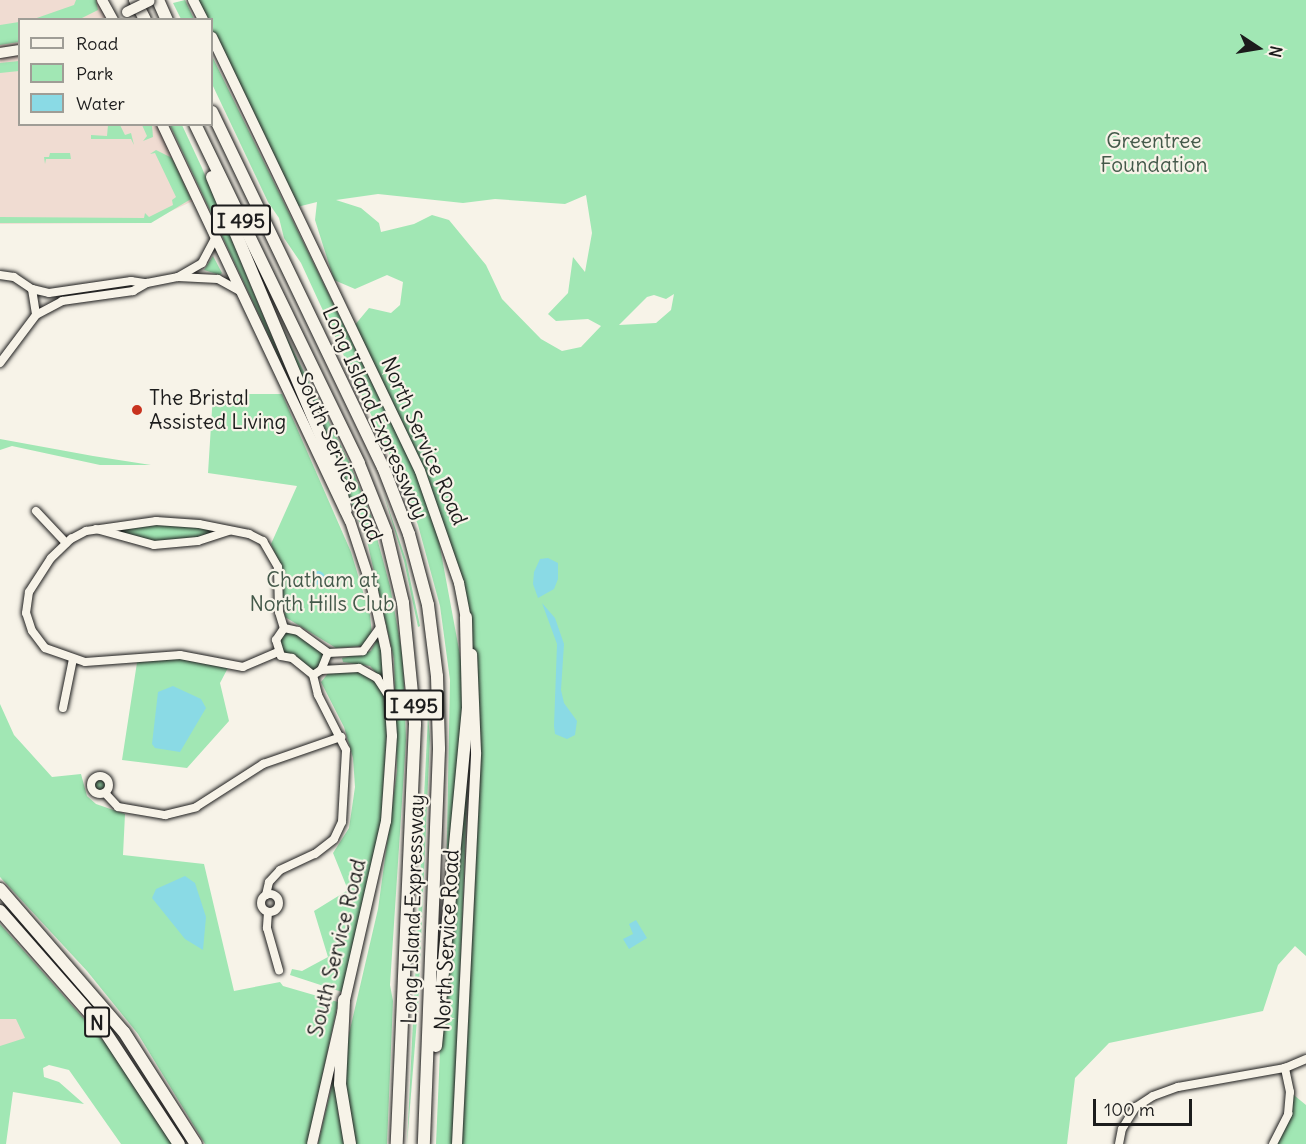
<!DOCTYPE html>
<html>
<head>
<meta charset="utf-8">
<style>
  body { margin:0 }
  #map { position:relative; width:1306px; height:1144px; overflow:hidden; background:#f7f3e8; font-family:Delius,sans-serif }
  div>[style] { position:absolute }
  .built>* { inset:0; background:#f0dcd2 }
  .green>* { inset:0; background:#a1e7b4 }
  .round { border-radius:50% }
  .water>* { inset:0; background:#8adae5 }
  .roads { filter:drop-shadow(0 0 2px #1c1c1c) drop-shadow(0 0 2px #1c1c1c) }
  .minor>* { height:8px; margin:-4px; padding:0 4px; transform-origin:4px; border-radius:4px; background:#f7f3e8 }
  .minor>.ring { margin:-4px; padding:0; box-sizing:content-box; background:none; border:8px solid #f7f3e8; border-radius:50% }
  .major>* { height:10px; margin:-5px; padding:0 5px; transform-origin:5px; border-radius:5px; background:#f7f3e8 }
  .highway>* { height:12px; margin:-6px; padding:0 6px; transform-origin:6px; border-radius:6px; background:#f7f3e8 }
  .bridges { filter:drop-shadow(0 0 2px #1c1c1c) drop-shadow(0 0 2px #1c1c1c) }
  .major-bridge>* { height:10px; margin:-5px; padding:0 5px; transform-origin:5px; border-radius:5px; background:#f7f3e8 }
  .dots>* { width:16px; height:16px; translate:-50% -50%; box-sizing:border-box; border:3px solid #f7f3e8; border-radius:50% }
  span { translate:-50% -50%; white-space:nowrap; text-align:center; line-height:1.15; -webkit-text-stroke:4.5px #f7f3e8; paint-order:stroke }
  .shield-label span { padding:2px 4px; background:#f7f3e8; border:2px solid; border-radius:4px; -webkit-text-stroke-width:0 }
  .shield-label { font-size:20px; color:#1c1c1c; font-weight:700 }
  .park-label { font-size:21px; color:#44594a }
  .poi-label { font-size:21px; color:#1c1c1c }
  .left { translate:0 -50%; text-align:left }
  .street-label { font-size:21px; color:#1c1c1c }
  .legend { position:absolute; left:18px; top:18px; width:195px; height:108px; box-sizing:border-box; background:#f7f3e8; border:2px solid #9f9d96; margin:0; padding:8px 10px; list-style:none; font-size:18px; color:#1c1c1c }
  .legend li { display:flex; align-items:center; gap:12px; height:30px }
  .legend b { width:30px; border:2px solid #9f9d96 }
  .north { position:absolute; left:1228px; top:18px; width:60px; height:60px; -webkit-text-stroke:4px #f7f3e8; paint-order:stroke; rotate:102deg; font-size:16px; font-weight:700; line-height:24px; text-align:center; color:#1c1c1c }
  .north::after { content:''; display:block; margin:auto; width:21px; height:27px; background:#1c1c1c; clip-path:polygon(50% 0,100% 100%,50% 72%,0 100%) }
  .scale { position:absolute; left:1093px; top:1099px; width:99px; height:27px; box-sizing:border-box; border:3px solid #1c1c1c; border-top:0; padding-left:8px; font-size:18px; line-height:21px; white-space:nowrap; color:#1c1c1c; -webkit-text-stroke:4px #f7f3e8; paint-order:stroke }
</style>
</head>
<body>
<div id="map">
  <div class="built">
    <div style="clip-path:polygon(0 0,98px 0,107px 18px,20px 20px,19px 48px,0 49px)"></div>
    <div style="clip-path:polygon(19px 55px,20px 124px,159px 125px,195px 200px,145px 223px,0 224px,0 58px)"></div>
    <div style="clip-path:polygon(0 994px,37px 1035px,7px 1053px,6px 1144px,0 1144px)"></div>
  </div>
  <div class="green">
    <div style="clip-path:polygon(76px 0,96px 0,98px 10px,80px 19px,31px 20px,74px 5px)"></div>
    <div style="clip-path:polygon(185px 0,194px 19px,181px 19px,173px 3px)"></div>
    <div style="clip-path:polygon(evenodd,193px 0,1306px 0,1306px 956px,1295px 946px,1278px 965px,1263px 1011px,1109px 1043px,1075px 1078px,1067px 1144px,457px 1144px,474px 671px,440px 523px,354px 326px,369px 308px,391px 313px,400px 305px,403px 282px,387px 275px,355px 289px,334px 280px,315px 220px,317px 202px,293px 208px,212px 37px,212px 20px,203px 19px,193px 0,378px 194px,463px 203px,495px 199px,565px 204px,586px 195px,592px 233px,585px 272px,573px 257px,568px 293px,548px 314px,556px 321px,588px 319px,601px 326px,581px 347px,562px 351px,541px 339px,502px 299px,486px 265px,449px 220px,432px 215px,414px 224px,381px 232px,379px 223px,361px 208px,336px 200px,378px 194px,193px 0,674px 294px,671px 310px,656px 323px,619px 325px,647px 297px,654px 295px,666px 299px,674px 294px)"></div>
    <div style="clip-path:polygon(19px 22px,19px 42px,0 45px,0 25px)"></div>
    <div style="clip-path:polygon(212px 56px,413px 466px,437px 531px,465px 682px,446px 889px,450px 680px,440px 606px,418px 525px,392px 460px,301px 263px,284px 238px,279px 218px,268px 202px,212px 84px)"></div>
    <div style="clip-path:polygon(19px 61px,19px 71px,0 73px,0 63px)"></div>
    <div style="clip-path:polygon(108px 125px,120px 125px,125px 135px,131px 133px,134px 145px,131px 139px,91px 139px,91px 135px,107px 136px)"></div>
    <div style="clip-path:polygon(142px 125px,152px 125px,153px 137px,143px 141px,147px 136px)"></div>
    <div style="clip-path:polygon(170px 125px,182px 125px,202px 168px,291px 383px)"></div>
    <div style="clip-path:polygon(156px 150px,172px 158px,191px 199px,151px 223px,0 223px,0 217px,144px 218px,145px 213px,149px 217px,173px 205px,172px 200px,176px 197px,155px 153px,150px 154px)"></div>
    <div style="clip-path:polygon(50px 153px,70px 153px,71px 159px,46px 159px,45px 164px,44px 157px,49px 157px)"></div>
    <div style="clip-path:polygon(213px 256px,222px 273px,220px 275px,204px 270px)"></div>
    <div style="clip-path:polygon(267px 298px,350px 464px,371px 516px,390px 586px,403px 658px,406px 740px,390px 985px,393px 1001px,387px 1144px,356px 1144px,345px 1083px,345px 1051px,378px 909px,397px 771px,394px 659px,367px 541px)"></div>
    <div style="clip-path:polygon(213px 394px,282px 394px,351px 552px,370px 615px,372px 635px,362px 646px,336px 648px,285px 617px,281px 568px,271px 544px,297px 486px,208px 473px)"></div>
    <div style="clip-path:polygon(0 439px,93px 456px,151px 465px,100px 465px,12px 446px,0 450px)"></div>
    <div style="clip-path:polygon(383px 492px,406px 560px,420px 626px,418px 627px,404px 561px)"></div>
    <div style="clip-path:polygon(156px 521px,231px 530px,170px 545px,95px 529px)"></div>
    <div style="clip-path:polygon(291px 628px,328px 653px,313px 675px,281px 656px,278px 633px)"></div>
    <div style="clip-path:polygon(380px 633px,387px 685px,370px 666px,343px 662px,342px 658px,371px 651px)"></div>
    <div style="clip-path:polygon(154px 655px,230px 664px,220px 683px,229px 721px,187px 768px,122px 760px,138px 656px)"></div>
    <div style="clip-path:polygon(330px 671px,363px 671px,379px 683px,384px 693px,387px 729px,381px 826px,342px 992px,290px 975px,292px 969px,302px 971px,328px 957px,314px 911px,348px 890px,333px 853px,349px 828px,355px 787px,353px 758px,344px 727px,321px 682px)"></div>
    <div style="clip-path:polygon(0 704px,14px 735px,52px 777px,81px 774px,87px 796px,96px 804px,125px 814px,123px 855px,204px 864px,234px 991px,280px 982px,283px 986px,338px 1002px,308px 1144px,205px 1144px,138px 1034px,87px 971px,0 877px)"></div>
    <div style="clip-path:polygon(428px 716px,430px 737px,418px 1007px,407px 1144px)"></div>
    <div style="clip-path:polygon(468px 768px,454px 1144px,436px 1144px,441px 1028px)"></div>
    <div class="round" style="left:91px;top:776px;width:18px;height:18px"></div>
    <div style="clip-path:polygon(0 924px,108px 1046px,174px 1144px,121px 1144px,69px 1070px,49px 1065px,43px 1068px,44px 1077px,59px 1082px,84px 1104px,13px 1092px,6px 1144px,0 1144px,0 1046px,25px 1038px,16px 1019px,0 1019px)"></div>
    <div style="clip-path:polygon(337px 1064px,338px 1113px,345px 1144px,318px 1144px)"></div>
    <div style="clip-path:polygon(1290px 1092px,1306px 1105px,1306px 1144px,1273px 1144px,1283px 1127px)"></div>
  </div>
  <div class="water">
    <div style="clip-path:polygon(548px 558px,558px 563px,558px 579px,554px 589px,538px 598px,533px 584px,534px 572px,540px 559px)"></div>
    <div class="round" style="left:311px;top:571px;width:14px;height:14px"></div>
    <div style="clip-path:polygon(542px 603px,555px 618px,564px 644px,561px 690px,564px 703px,577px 721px,575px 735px,567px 739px,555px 734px,554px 726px,557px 644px)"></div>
    <div style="clip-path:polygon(173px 686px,201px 699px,206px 708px,180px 752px,155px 748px,152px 744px,158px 692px)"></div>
    <div style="clip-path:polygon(185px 876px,195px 883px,206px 917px,203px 950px,185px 939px,152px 898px,156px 889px)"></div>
    <div style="clip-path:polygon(636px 920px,647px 938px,629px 949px,623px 939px,633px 934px,629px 924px)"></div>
  </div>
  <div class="roads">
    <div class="minor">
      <div style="left:0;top:275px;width:14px;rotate:8deg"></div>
      <div style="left:14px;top:277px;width:22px;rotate:34deg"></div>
      <div style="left:32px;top:289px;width:17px;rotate:13deg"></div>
      <div style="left:49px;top:293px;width:83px;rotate:-8.3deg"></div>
      <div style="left:131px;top:281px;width:15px;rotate:8deg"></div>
      <div style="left:178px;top:277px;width:28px;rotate:-30deg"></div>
      <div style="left:202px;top:263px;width:27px;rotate:-62deg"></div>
      <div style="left:32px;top:289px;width:26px;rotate:81deg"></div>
      <div style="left:0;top:363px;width:60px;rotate:-53.1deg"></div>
      <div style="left:36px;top:315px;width:30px;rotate:-28deg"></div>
      <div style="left:62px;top:301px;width:72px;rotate:-8deg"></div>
      <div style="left:133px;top:291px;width:16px;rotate:-30deg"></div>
      <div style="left:147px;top:283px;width:32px;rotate:-11deg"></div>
      <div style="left:178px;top:277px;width:40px;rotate:2.9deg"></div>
      <div style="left:218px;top:279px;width:26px;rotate:29deg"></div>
      <div style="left:36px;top:511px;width:44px;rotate:46.8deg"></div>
      <div style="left:96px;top:529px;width:60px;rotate:15.4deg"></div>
      <div style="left:154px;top:545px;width:44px;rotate:-5.2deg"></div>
      <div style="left:198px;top:541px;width:33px;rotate:-18deg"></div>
      <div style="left:284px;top:628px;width:14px;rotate:12deg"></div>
      <div style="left:298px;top:631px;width:37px;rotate:36deg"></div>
      <div style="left:328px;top:653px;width:18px;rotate:112deg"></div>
      <div style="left:321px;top:670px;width:9px;rotate:148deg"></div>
      <div style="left:313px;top:675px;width:27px;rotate:-141deg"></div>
      <div style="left:292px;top:658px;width:11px;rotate:-170deg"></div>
      <div style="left:281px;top:656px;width:17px;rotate:-107deg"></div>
      <div style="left:276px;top:640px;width:14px;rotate:-56deg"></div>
      <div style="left:278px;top:652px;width:38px;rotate:157deg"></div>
      <div style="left:243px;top:667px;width:64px;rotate:-169.2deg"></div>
      <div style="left:180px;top:655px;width:95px;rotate:175.8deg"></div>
      <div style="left:85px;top:662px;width:42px;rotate:-160.7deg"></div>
      <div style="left:45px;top:648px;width:21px;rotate:-127deg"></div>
      <div style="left:32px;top:631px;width:19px;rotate:-108deg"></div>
      <div style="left:26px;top:613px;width:21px;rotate:-82deg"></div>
      <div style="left:29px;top:592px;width:40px;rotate:-57.1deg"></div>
      <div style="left:51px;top:558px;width:28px;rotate:-44deg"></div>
      <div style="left:71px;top:539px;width:17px;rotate:-28deg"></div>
      <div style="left:86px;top:531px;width:71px;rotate:-8.1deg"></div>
      <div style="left:156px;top:521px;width:43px;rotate:4deg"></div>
      <div style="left:199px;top:524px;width:51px;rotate:11.3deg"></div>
      <div style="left:249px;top:534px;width:16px;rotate:27deg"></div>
      <div style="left:263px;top:541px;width:30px;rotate:60deg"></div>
      <div style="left:278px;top:567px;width:45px;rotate:88.7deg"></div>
      <div style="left:279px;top:612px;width:17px;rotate:73deg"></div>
      <div style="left:328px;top:653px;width:35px;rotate:-3deg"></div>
      <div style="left:363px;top:651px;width:31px;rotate:-54deg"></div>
      <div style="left:321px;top:670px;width:38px;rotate:-3deg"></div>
      <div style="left:359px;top:668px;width:21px;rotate:29deg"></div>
      <div style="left:377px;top:678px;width:20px;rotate:57deg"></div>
      <div style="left:63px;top:708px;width:50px;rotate:-78.5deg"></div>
      <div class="ring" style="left:91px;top:776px;width:10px;height:10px"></div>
      <div style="left:105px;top:793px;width:19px;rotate:47deg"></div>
      <div style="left:118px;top:807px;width:48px;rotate:9.7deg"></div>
      <div style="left:165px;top:815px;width:32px;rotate:-14deg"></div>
      <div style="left:196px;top:807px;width:80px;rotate:-32.7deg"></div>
      <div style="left:263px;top:764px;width:83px;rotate:-19.1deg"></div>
      <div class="ring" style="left:261px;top:894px;width:10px;height:10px"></div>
      <div style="left:266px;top:895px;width:13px;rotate:-77deg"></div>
      <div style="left:269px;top:882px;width:16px;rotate:-47deg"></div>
      <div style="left:280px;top:870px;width:38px;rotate:-25deg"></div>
      <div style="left:315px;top:854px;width:24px;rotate:-38deg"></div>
      <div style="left:334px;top:839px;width:19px;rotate:-65deg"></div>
      <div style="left:342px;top:822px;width:72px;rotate:-86.8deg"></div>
      <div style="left:346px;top:750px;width:62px;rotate:-117deg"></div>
      <div style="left:318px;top:695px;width:21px;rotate:-104deg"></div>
      <div style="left:268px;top:912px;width:16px;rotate:94deg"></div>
      <div style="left:267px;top:928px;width:44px;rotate:74.1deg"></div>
      <div style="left:1119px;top:1144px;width:15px;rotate:-79deg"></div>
      <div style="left:1122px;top:1129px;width:26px;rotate:-58deg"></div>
      <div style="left:1136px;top:1107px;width:20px;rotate:-33deg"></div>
      <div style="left:1153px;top:1096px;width:27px;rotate:-20deg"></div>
      <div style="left:1178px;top:1087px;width:109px;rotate:-10.1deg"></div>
      <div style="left:1285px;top:1068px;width:23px;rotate:-23deg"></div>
      <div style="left:1273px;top:1144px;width:34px;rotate:-63deg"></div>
      <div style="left:1288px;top:1114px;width:22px;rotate:-85deg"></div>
      <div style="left:1290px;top:1092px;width:25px;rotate:-102deg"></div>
    </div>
    <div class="major">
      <div style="left:102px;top:0;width:23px;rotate:61deg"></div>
      <div style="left:193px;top:0;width:22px;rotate:63deg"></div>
      <div style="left:212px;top:37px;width:481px;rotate:64.4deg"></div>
      <div style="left:420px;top:471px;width:119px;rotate:70.8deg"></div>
      <div style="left:459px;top:583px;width:42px;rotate:79deg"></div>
      <div style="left:0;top:53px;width:20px;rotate:-9deg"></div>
      <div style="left:162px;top:124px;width:439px;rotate:64.7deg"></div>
      <div style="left:350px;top:521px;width:74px;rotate:71.8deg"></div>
      <div style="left:373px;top:591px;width:60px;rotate:77.6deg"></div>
      <div style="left:386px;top:650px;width:86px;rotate:86deg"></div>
      <div style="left:392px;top:736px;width:85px;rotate:94deg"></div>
      <div style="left:386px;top:821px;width:331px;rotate:102.9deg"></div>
      <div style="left:457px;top:1144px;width:392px;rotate:-87.2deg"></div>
      <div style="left:476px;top:752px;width:98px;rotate:-92.3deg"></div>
    </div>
    <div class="highway">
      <div style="left:135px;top:0;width:22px;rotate:63deg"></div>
      <div style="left:158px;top:0;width:22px;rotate:66deg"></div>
      <div style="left:212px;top:112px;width:394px;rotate:64.3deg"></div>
      <div style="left:383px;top:467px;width:72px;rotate:68.8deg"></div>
      <div style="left:409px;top:534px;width:73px;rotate:75deg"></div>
      <div style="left:428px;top:605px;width:72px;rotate:82.8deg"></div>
      <div style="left:437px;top:676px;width:73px;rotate:88.4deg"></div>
      <div style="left:439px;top:749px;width:395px;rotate:92.2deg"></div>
      <div style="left:195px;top:124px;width:377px;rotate:64.2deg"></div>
      <div style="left:359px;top:464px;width:73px;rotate:68.3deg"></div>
      <div style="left:386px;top:532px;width:73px;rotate:76.5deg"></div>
      <div style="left:403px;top:603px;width:122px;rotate:84.3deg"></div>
      <div style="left:415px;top:724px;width:420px;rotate:92.5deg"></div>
      <div style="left:212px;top:177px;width:323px;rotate:67.2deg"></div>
      <div style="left:337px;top:475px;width:36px;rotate:76deg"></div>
      <div style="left:0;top:889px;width:189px;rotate:49.1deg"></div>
      <div style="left:124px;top:1032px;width:133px;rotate:57.3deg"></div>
      <div style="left:0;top:911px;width:154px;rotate:48.7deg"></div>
      <div style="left:102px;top:1027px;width:140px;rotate:56.7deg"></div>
      <div style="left:344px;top:1000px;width:84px;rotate:92.7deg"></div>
      <div style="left:340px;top:1084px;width:61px;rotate:80.5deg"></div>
      <div style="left:436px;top:1046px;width:340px;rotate:-84.6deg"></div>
      <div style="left:468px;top:708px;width:91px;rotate:-91.3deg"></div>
    </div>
  </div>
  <div class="bridges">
    <div class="major-bridge">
      <div style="left:127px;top:12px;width:25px;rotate:-26deg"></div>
    </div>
  </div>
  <div class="dots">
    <div style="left:137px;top:410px;background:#c8321e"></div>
  </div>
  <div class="shield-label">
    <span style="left:241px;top:220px">I 495</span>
    <span style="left:414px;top:705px">I 495</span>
    <span style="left:97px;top:1022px">N</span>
  </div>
  <div class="park-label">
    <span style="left:1154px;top:153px">Greentree<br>Foundation</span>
    <span style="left:322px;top:592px">Chatham at<br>North Hills Club</span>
  </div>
  <div class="poi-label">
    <span class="left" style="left:149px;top:410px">The Bristal<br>Assisted Living</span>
  </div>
  <div class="street-label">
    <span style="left:375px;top:413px;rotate:66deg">Long Island Expressway</span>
    <span style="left:424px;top:441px;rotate:66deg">North Service Road</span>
    <span style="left:339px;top:457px;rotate:66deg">South Service Road</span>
    <span style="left:413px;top:909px;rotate:-88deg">Long Island Expressway</span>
    <span style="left:447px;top:940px;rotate:-87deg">North Service Road</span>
    <span style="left:337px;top:948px;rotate:-76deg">South Service Road</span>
  </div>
  <ul class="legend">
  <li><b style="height:8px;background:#f7f3e8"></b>Road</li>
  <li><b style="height:16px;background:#a1e7b4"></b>Park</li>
  <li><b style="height:16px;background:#8adae5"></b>Water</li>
  </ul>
  <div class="north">N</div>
  <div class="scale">100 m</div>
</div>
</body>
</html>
